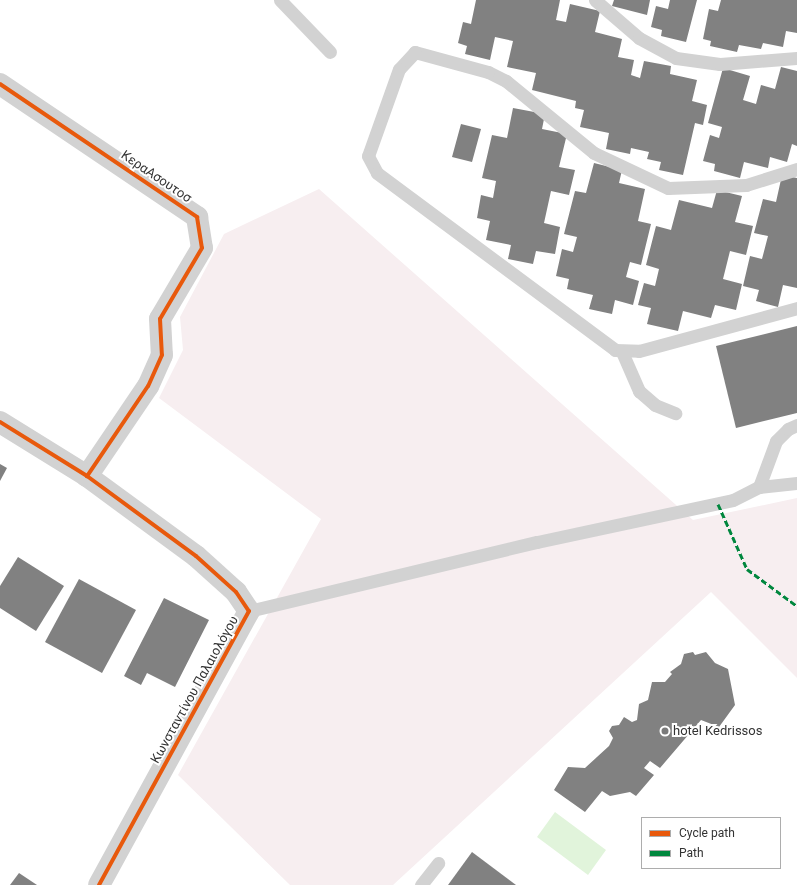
<!DOCTYPE html>
<html>
<head>
<meta charset="utf-8">
<style>
  body { margin:0 }
  #map { position:relative; width:797px; height:885px; overflow:hidden; background:#fff; font-family:Roboto,sans-serif }
  div>[style] { position:absolute }
  .green>* { inset:0; background:#f7eef0 }
  .water>* { inset:0; background:#e1f4db }
  .building>* { inset:0; background:#818181 }
  .lane>* { height:13px; margin:-6.5px; padding:0 6.5px; transform-origin:6.5px; border-radius:6.5px; background:#d2d2d2 }
  .street>* { height:22px; margin:-11px; padding:0 11px; transform-origin:11px; border-radius:11px; background:#d2d2d2 }
  .quiet>* { height:3px; margin-top:-1.5px; transform-origin:0; background:repeating-linear-gradient(90deg,#00873e 0 6px,transparent 0 9px) }
  .cycleway>* { height:4px; margin:-2px; padding:0 2px; transform-origin:2px; border-radius:2px; background:#e8590c }
  .dots>* { width:11px; height:11px; translate:-50% -50%; box-sizing:border-box; border:2px solid #fff; border-radius:50% }
  span { translate:-50% -50%; white-space:nowrap; text-align:center; line-height:1.15; -webkit-text-stroke:4px #fff; paint-order:stroke }
  .street-label { font-size:13px; color:#333 }
  .poi-label { font-size:13px; color:#333 }
  .left { translate:0 -50%; text-align:left }
  .legend { position:absolute; left:641px; top:817px; width:140px; height:52px; box-sizing:border-box; background:#fff; border:1px solid #adadad; margin:0; padding:5px 7px; list-style:none; font-size:12px; color:#333 }
  .legend li { display:flex; align-items:center; gap:8px; height:20px }
  .legend b { width:20px; border:1px solid #adadad }
</style>
</head>
<body>
<div id="map">
  <div class="green">
    <div style="clip-path:polygon(319px 189px,693px 520px,797px 498px,797px 678px,711px 592px,393px 885px,290px 885px,178px 775px,321px 519px,159px 398px,183px 350px,180px 317px,224px 234px)"></div>
  </div>
  <div class="water">
    <div style="clip-path:polygon(555px 812px,606px 850px,588px 875px,537px 837px)"></div>
  </div>
  <div class="building">
    <div style="clip-path:polygon(476px 0,560px 0,556px 20px,566px 22px,570px 4px,600px 11px,595px 32px,622px 39px,618px 57px,634px 60px,631px 75px,640px 78px,644px 61px,671px 66px,670px 74px,697px 80px,692px 101px,707px 105px,703px 125px,695px 123px,683px 175px,659px 170px,661px 162px,647px 159px,649px 152px,631px 148px,630px 154px,606px 149px,609px 133px,580px 127px,584px 110px,575px 108px,576px 101px,532px 90px,536px 73px,507px 67px,513px 41px,495px 37px,490px 60px,465px 54px,467px 46px,458px 43px,463px 22px,471px 24px)"></div>
    <div style="clip-path:polygon(614px 0,650px 0,647px 15px,612px 6px)"></div>
    <div style="clip-path:polygon(670px 0,697px 0,686px 42px,661px 36px,662px 30px,651px 27px,656px 6px,668px 9px)"></div>
    <div style="clip-path:polygon(721px 0,797px 0,797px 33px,786px 31px,783px 47px,763px 43px,761px 49px,739px 45px,737px 52px,710px 46px,711px 41px,703px 39px,709px 9px,718px 11px)"></div>
    <div style="clip-path:polygon(781px 67px,797px 71px,797px 146px,792px 144px,787px 162px,770px 157px,768px 168px,744px 162px,740px 178px,714px 171px,715px 164px,703px 161px,710px 135px,719px 138px,722px 127px,708px 123px,723px 68px,750px 76px,743px 100px,756px 104px,761px 85px,775px 89px)"></div>
    <div style="clip-path:polygon(513px 108px,545px 114px,542px 129px,567px 134px,559px 167px,575px 170px,569px 195px,551px 191px,544px 223px,560px 227px,555px 254px,536px 251px,533px 264px,508px 259px,511px 245px,486px 240px,490px 221px,477px 218px,481px 195px,493px 198px,496px 181px,482px 178px,492px 135px,507px 138px)"></div>
    <div style="clip-path:polygon(461px 124px,481px 129px,472px 162px,452px 157px)"></div>
    <div style="clip-path:polygon(594px 163px,622px 170px,619px 183px,645px 189px,638px 221px,651px 224px,641px 265px,630px 262px,626px 277px,639px 281px,633px 305px,615px 300px,612px 314px,589px 309px,593px 295px,567px 289px,569px 279px,556px 276px,562px 249px,573px 252px,577px 237px,564px 234px,575px 191px,586px 193px)"></div>
    <div style="clip-path:polygon(782px 175px,797px 178px,797px 288px,783px 285px,778px 307px,756px 301px,759px 290px,743px 286px,750px 256px,762px 259px,768px 236px,754px 233px,763px 199px,776px 202px)"></div>
    <div style="clip-path:polygon(717px 190px,742px 196px,735px 222px,753px 226px,746px 255px,730px 251px,723px 279px,742px 284px,736px 310px,715px 305px,711px 318px,683px 311px,678px 331px,647px 324px,651px 308px,638px 305px,644px 283px,655px 286px,659px 269px,646px 265px,656px 226px,671px 230px,679px 200px,712px 208px)"></div>
    <div style="clip-path:polygon(797px 326px,797px 413px,736px 428px,716px 346px)"></div>
    <div style="clip-path:polygon(0 464px,7px 468px,0 481px)"></div>
    <div style="clip-path:polygon(18px 557px,64px 586px,36px 631px,0 608px,0 586px)"></div>
    <div style="clip-path:polygon(79px 579px,136px 610px,102px 673px,45px 642px)"></div>
    <div style="clip-path:polygon(164px 598px,209px 620px,175px 687px,147px 673px,141px 685px,124px 676px)"></div>
    <div style="clip-path:polygon(693px 652px,695px 655px,706px 652px,715px 663px,728px 669px,735px 705px,719px 727px,701px 720px,660px 768px,650px 761px,644px 768px,654px 775px,636px 796px,630px 792px,610px 796px,602px 791px,585px 812px,554px 790px,568px 767px,585px 768px,609px 746px,613px 738px,609px 731px,612px 726px,619px 725px,624px 717px,632px 722px,637px 720px,639px 704px,648px 700px,652px 682px,665px 682px,672px 674px,670px 672px,681px 664px,684px 654px)"></div>
    <div style="clip-path:polygon(472px 852px,516px 885px,448px 885px)"></div>
    <div style="clip-path:polygon(19px 873px,37px 885px,10px 885px)"></div>
  </div>
  <div class="lane">
    <div style="left:280px;top:0;width:72px;rotate:46.1deg"></div>
    <div style="left:595px;top:0;width:58px;rotate:40.8deg"></div>
    <div style="left:639px;top:38px;width:42px;rotate:28.4deg"></div>
    <div style="left:676px;top:58px;width:44px;rotate:7.8deg"></div>
    <div style="left:720px;top:64px;width:77px;rotate:-4.5deg"></div>
    <div style="left:797px;top:169px;width:53px;rotate:162.6deg"></div>
    <div style="left:746px;top:185px;width:78px;rotate:177.8deg"></div>
    <div style="left:668px;top:188px;width:82px;rotate:-154.7deg"></div>
    <div style="left:594px;top:153px;width:114px;rotate:-140.7deg"></div>
    <div style="left:506px;top:81px;width:20px;rotate:-153deg"></div>
    <div style="left:488px;top:72px;width:76px;rotate:-164.7deg"></div>
    <div style="left:415px;top:52px;width:23px;rotate:133deg"></div>
    <div style="left:399px;top:69px;width:92px;rotate:109.6deg"></div>
    <div style="left:368px;top:156px;width:19px;rotate:62deg"></div>
    <div style="left:377px;top:173px;width:297px;rotate:36.6deg"></div>
    <div style="left:615px;top:350px;width:24px;rotate:2deg"></div>
    <div style="left:639px;top:351px;width:164px;rotate:-15.2deg"></div>
    <div style="left:622px;top:352px;width:43px;rotate:66.4deg"></div>
    <div style="left:639px;top:391px;width:21px;rotate:41deg"></div>
    <div style="left:655px;top:405px;width:22px;rotate:22deg"></div>
    <div style="left:759px;top:487px;width:49px;rotate:-69.7deg"></div>
    <div style="left:776px;top:441px;width:17px;rotate:-45deg"></div>
    <div style="left:788px;top:429px;width:10px;rotate:-24deg"></div>
    <div style="left:249px;top:611px;width:296px;rotate:-13.5deg"></div>
    <div style="left:537px;top:542px;width:200px;rotate:-12.1deg"></div>
    <div style="left:733px;top:500px;width:29px;rotate:-27deg"></div>
    <div style="left:759px;top:487px;width:38px;rotate:-6deg"></div>
    <div style="left:421px;top:885px;width:28px;rotate:-52deg"></div>
  </div>
  <div class="street">
    <div style="left:0;top:84px;width:238px;rotate:34deg"></div>
    <div style="left:197px;top:217px;width:31px;rotate:81deg"></div>
    <div style="left:202px;top:248px;width:82px;rotate:120.6deg"></div>
    <div style="left:160px;top:319px;width:36px;rotate:87deg"></div>
    <div style="left:162px;top:355px;width:34px;rotate:114deg"></div>
    <div style="left:148px;top:386px;width:109px;rotate:124.1deg"></div>
    <div style="left:0;top:422px;width:102px;rotate:31.8deg"></div>
    <div style="left:87px;top:476px;width:135px;rotate:36.3deg"></div>
    <div style="left:196px;top:556px;width:54px;rotate:42deg"></div>
    <div style="left:236px;top:592px;width:23px;rotate:56deg"></div>
    <div style="left:249px;top:611px;width:312px;rotate:118.7deg"></div>
  </div>
  <div class="quiet">
    <div style="left:718px;top:504px;width:71px;rotate:66deg"></div>
    <div style="left:747px;top:569px;width:62px;rotate:36.5deg"></div>
  </div>
  <div class="cycleway">
    <div style="left:0;top:84px;width:238px;rotate:34deg"></div>
    <div style="left:197px;top:217px;width:31px;rotate:81deg"></div>
    <div style="left:202px;top:248px;width:82px;rotate:120.6deg"></div>
    <div style="left:160px;top:319px;width:36px;rotate:87deg"></div>
    <div style="left:162px;top:355px;width:34px;rotate:114deg"></div>
    <div style="left:148px;top:386px;width:109px;rotate:124.1deg"></div>
    <div style="left:0;top:422px;width:102px;rotate:31.8deg"></div>
    <div style="left:87px;top:476px;width:135px;rotate:36.3deg"></div>
    <div style="left:196px;top:556px;width:54px;rotate:42deg"></div>
    <div style="left:236px;top:592px;width:23px;rotate:56deg"></div>
    <div style="left:249px;top:611px;width:312px;rotate:118.7deg"></div>
  </div>
  <div class="dots">
    <div style="left:665px;top:731px;background:#7a7a7a"></div>
  </div>
  <div class="street-label">
    <span style="left:156px;top:177px;rotate:34deg">ΚεραΑσουτοσ</span>
    <span style="left:195px;top:690px;rotate:-61deg">Κωνσταντίνου Παλαιολόγου</span>
  </div>
  <div class="poi-label">
    <span class="left" style="left:673px;top:731px">hotel Kedrissos</span>
  </div>
  <ul class="legend">
  <li><b style="height:5px;background:#e8590c"></b>Cycle path</li>
  <li><b style="height:5px;background:#00873e"></b>Path</li>
  </ul>
</div>
</body>
</html>
